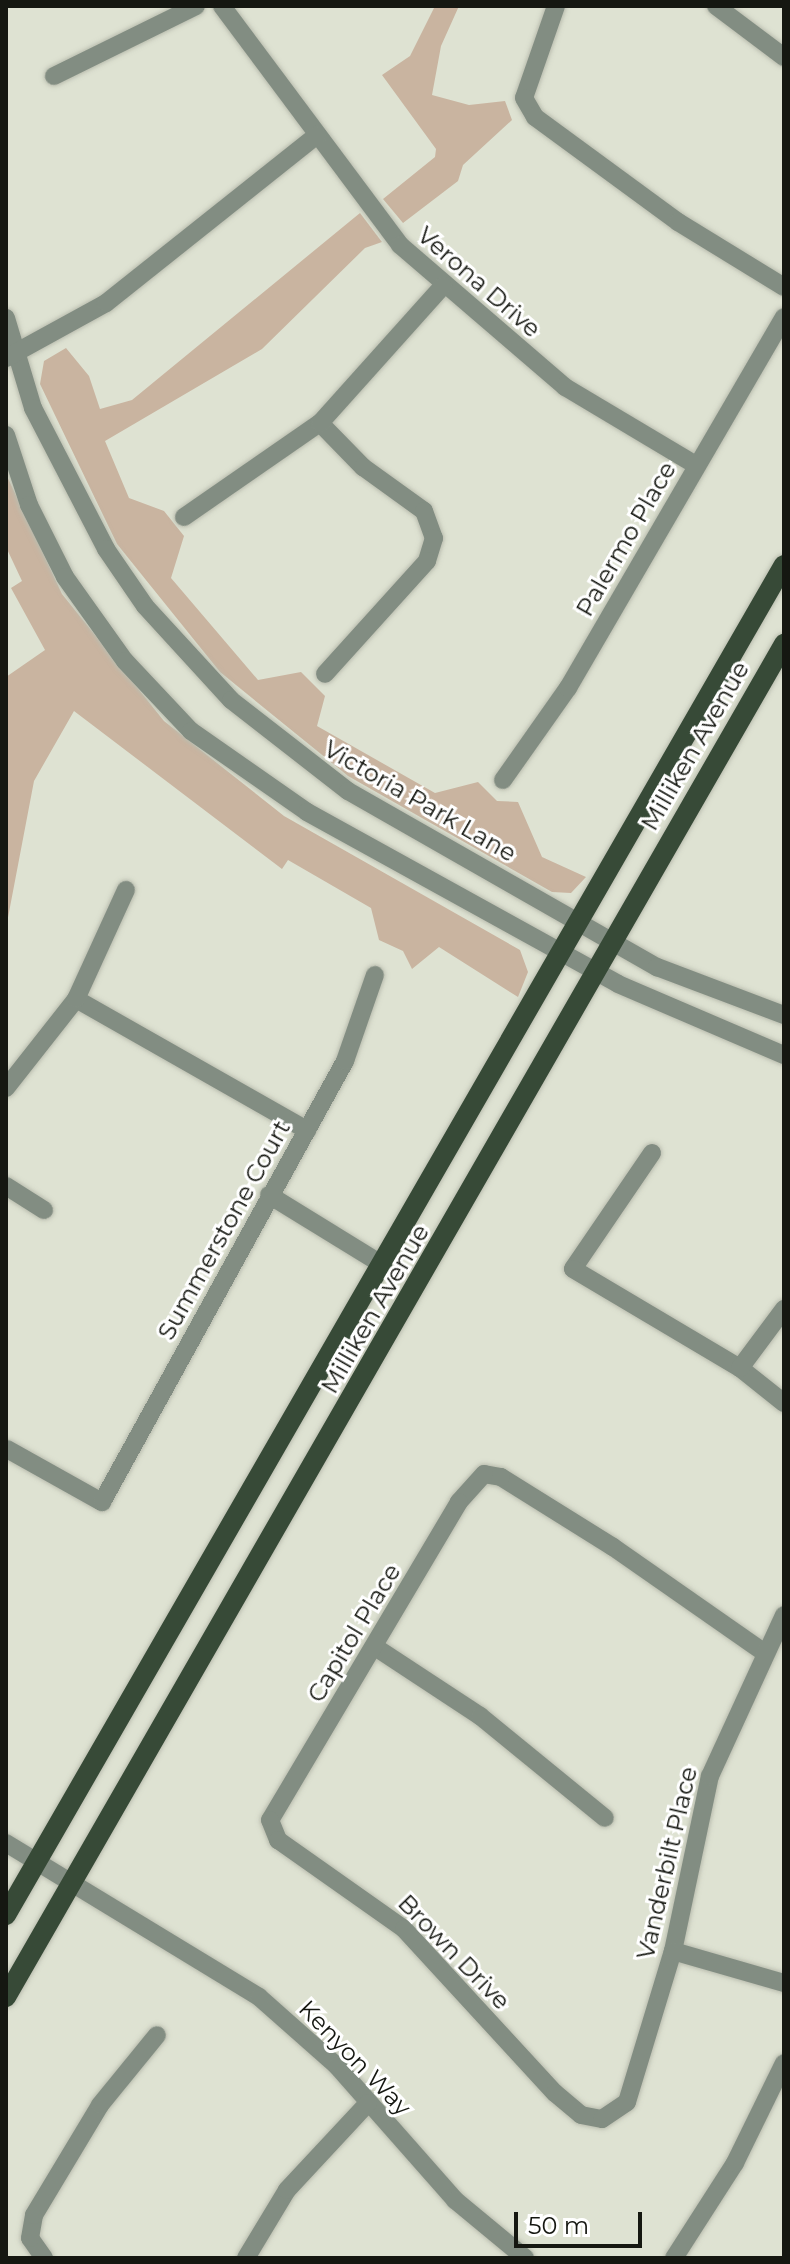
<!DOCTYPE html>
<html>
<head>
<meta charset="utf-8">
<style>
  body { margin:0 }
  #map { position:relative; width:790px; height:2264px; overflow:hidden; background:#dee2d2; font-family:Montserrat,sans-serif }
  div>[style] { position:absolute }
  .green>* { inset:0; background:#c9b4a0 }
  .roads { filter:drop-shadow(0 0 2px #babdaf) drop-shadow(0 0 2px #babdaf) }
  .minor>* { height:18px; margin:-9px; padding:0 9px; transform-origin:9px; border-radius:9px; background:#828d82 }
  .major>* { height:20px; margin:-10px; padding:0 10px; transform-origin:10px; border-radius:10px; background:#374a37 }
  span { translate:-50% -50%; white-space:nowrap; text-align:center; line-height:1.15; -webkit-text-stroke:6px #fff; paint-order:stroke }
  .street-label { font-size:24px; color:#151711 }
  .frame { position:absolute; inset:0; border:8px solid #151711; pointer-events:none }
  .scale { position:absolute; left:514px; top:2212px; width:128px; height:36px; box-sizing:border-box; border:4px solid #151711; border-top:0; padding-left:10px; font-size:24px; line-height:28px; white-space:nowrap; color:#151711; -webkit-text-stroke:6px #fff; paint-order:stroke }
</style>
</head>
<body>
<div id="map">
  <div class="green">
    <div style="clip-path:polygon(435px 6px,459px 6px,441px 46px,432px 95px,469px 105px,505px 101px,512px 120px,463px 165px,458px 181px,403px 223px,383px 199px,435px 157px,436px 149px,382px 75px,410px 56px)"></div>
    <div style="clip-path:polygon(360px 213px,382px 242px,365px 248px,262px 349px,105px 441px,129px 498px,164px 511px,184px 536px,171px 578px,258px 680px,301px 672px,325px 696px,317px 726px,435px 793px,478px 782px,497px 801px,518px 802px,542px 857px,586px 877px,571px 893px,552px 892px,348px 776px,220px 672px,117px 544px,40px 384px,44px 361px,66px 348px,89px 376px,100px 409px,132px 400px)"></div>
    <div style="clip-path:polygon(6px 474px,62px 594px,164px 721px,284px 816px,520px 950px,528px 972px,518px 997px,439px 947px,412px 969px,403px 951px,379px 940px,371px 908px,288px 860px,282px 869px,74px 711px,34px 781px,6px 928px,6px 677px,45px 650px,11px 588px,22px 581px,6px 547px)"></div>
  </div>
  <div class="roads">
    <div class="minor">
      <div style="left:222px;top:6px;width:298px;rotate:53.3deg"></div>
      <div style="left:400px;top:245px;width:218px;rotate:40.7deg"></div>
      <div style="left:565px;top:387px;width:152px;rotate:30.8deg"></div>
      <div style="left:556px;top:6px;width:97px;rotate:109.2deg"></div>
      <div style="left:524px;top:98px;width:22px;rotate:60deg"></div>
      <div style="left:535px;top:117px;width:177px;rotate:36.3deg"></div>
      <div style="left:678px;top:222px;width:124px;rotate:31.5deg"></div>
      <div style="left:716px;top:6px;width:85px;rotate:36.9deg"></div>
      <div style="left:54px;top:76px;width:158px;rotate:-26.2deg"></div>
      <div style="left:6px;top:318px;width:94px;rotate:73.3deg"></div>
      <div style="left:33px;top:408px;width:159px;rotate:62.6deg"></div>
      <div style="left:106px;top:549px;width:69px;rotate:55.6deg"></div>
      <div style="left:145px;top:606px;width:127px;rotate:47.5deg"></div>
      <div style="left:231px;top:700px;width:148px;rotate:37.9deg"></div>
      <div style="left:348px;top:791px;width:356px;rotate:29.7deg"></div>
      <div style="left:657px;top:967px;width:136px;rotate:20.7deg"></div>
      <div style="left:6px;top:358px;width:114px;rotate:-28.8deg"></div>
      <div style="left:106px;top:303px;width:270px;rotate:-38.5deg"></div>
      <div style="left:320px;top:423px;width:62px;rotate:45.7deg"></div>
      <div style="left:363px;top:467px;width:75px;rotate:35.8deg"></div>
      <div style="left:424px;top:511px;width:29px;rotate:70deg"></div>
      <div style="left:434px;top:538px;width:24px;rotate:107deg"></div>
      <div style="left:427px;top:561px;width:152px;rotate:132.1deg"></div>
      <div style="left:6px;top:435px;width:74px;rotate:71.8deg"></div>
      <div style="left:29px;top:505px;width:80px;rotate:63.4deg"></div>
      <div style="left:65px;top:577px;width:103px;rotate:54.5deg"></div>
      <div style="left:125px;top:661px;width:96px;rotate:46.7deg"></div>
      <div style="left:191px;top:731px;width:141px;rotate:34.9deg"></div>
      <div style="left:307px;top:812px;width:355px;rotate:28.9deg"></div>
      <div style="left:618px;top:984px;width:181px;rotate:23.2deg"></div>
      <div style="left:184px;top:517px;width:165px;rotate:-34.7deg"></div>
      <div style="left:320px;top:423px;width:184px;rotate:-48.1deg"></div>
      <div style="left:503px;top:780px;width:113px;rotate:-54.8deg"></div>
      <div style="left:568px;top:688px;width:429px;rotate:-59.8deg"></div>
      <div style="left:76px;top:999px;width:266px;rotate:29.6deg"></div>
      <div style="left:6px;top:1088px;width:113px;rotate:-51.8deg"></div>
      <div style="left:76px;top:999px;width:120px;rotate:-65.4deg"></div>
      <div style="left:652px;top:1153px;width:140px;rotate:124.3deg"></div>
      <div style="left:573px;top:1269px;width:194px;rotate:30.7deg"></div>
      <div style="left:740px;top:1368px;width:56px;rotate:38.5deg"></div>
      <div style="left:6px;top:1186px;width:45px;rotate:32.3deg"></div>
      <div style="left:269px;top:1195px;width:134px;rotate:31.6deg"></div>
      <div style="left:740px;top:1368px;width:74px;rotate:-53.3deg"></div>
      <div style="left:7px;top:1449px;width:109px;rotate:29.2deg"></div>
      <div style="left:102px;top:1502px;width:504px;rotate:-61.14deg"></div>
      <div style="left:345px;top:1061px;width:91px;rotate:-70.8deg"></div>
      <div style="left:375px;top:1647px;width:126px;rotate:33.3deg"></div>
      <div style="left:480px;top:1716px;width:161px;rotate:39.2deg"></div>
      <div style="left:762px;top:1651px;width:182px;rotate:-145.1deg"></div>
      <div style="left:613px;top:1547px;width:132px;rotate:-148deg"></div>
      <div style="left:501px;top:1477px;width:17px;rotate:-170deg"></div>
      <div style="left:484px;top:1474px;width:38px;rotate:132deg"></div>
      <div style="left:459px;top:1502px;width:370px;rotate:120.7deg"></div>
      <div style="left:270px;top:1820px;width:22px;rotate:68deg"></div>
      <div style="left:278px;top:1840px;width:154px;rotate:35.2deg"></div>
      <div style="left:404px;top:1929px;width:223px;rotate:47.4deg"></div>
      <div style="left:555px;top:2093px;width:34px;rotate:40deg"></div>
      <div style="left:581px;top:2115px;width:21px;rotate:11deg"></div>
      <div style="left:602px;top:2119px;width:30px;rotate:-34deg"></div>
      <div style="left:627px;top:2102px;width:158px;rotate:-73.1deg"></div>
      <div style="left:673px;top:1951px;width:179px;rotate:-78.1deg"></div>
      <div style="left:710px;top:1776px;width:177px;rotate:-65.3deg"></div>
      <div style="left:6px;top:1843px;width:296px;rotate:31.3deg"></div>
      <div style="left:259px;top:1997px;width:104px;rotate:41.5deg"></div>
      <div style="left:337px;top:2066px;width:179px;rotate:48.6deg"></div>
      <div style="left:455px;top:2200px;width:91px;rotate:39.6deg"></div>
      <div style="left:673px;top:1951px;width:116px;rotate:16.1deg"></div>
      <div style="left:44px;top:2258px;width:24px;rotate:-125deg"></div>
      <div style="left:30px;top:2238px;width:23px;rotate:-80deg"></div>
      <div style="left:34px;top:2215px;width:128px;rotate:-59deg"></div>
      <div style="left:100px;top:2105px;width:90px;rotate:-50.8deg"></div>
      <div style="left:246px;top:2258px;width:79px;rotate:-58.9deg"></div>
      <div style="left:287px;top:2190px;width:119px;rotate:-47deg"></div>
      <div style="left:674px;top:2258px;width:113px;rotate:-57.3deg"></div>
      <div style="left:735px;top:2163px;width:111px;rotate:-63.9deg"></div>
    </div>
    <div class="major">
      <div style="left:6px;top:1915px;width:1558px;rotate:-60.05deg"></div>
      <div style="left:6px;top:1997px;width:1561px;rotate:-60.1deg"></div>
    </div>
  </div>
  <div class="street-label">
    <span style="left:479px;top:282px;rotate:41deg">Verona Drive</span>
    <span style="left:626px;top:539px;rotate:-60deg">Palermo Place</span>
    <span style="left:695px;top:746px;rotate:-60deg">Milliken Avenue</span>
    <span style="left:420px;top:801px;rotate:30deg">Victoria Park Lane</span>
    <span style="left:224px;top:1230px;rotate:-61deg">Summerstone Court</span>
    <span style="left:375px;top:1309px;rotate:-60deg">Milliken Avenue</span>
    <span style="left:354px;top:1633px;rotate:-59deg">Capitol Place</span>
    <span style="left:667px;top:1863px;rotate:-77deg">Vanderbilt Place</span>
    <span style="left:454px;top:1952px;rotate:46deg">Brown Drive</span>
    <span style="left:355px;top:2058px;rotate:46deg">Kenyon Way</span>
  </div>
  <div class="frame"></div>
  <div class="scale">50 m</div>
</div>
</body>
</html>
